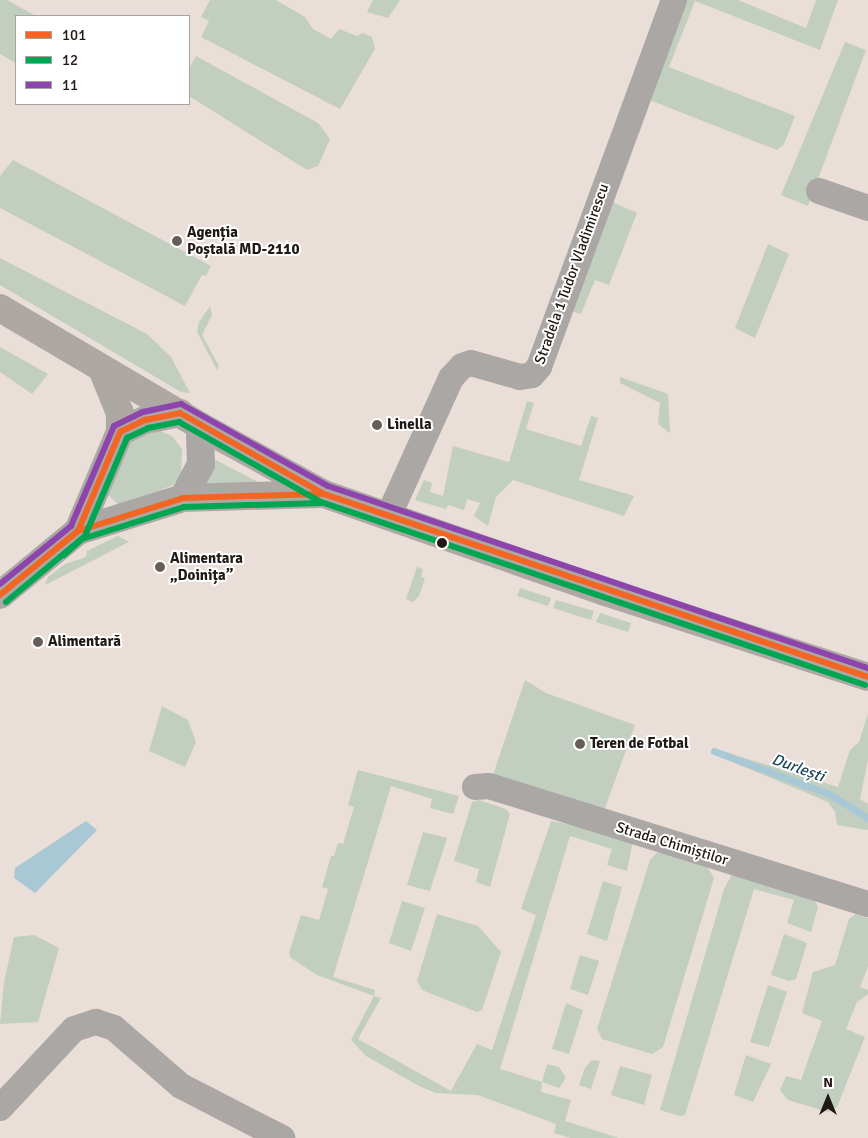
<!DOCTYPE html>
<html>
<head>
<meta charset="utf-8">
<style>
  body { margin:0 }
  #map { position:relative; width:868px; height:1138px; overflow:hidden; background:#eaded8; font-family:Signika,sans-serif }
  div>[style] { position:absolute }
  .green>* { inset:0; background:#c2cebf }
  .water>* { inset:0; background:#a8c8d5 }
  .stream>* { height:7px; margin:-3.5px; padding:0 3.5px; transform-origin:3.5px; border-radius:3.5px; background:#a8c8d5 }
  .minor>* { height:26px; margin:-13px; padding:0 13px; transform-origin:13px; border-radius:13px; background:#aba7a4 }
  .tertiary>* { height:28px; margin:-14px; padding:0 14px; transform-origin:14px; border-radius:14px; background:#aba7a4 }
  .primary>* { height:28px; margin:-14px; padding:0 14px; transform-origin:14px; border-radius:14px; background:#aea8a5 }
  .bus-1>* { height:6px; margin:-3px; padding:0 3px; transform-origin:3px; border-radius:3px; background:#f26522 }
  .bus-2>* { height:6px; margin:-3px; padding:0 3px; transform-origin:3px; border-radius:3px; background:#00a651 }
  .bus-3>* { height:6px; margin:-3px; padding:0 3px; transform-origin:3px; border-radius:3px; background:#8e44ad }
  .dots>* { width:14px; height:14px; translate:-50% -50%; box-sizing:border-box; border:2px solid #fff; border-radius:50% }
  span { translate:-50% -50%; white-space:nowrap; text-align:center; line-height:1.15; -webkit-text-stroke:4px #fff; paint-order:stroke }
  .poi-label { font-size:15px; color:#201915; font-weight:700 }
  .left { translate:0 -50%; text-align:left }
  .street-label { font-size:15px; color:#201915 }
  .water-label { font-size:16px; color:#1d4959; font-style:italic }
  .legend { position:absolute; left:15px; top:15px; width:175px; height:90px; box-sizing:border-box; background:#fff; border:1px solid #a6a3a1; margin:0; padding:6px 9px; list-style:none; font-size:15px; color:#201915 }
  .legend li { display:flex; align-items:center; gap:10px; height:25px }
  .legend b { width:25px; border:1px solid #a6a3a1 }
  .north { position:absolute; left:803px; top:1073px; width:50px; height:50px; -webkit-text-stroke:4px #fff; paint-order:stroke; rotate:0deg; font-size:14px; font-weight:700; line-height:20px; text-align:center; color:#201915 }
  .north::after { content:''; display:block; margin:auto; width:18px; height:22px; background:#201915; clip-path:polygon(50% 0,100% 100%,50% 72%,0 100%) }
</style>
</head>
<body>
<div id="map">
  <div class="green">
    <div style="clip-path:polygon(0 0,7px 0,36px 16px,16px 16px,16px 63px,0 54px)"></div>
    <div style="clip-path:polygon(210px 0,276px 0,305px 17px,313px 29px,331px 39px,339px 29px,357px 36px,363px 33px,372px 37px,375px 49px,340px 109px,201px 37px,209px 21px,201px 17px)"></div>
    <div style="clip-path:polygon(373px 0,400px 0,388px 18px,367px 12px)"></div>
    <div style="clip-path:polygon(685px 0,738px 0,806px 28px,816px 0,838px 0,820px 50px,695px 1px,669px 67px,795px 116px,784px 144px,777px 150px,647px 99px)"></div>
    <div style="clip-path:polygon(845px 42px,866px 50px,808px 206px,781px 195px)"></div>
    <div style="clip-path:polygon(196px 56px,318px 123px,330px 139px,318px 166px,307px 170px,189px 96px,189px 68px)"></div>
    <div style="clip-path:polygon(13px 160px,211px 266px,206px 276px,202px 275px,185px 306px,0 208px,0 176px)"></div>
    <div style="clip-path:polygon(608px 200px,637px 213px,609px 285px,595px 280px,581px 314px,568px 310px)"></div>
    <div style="clip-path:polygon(768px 244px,789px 254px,755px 338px,735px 328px)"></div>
    <div style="clip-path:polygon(0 258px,147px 334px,171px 357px,190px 393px,181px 392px,0 285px)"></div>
    <div style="clip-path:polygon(210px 306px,212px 315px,202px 335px,219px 366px,217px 370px,197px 332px,199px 322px)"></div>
    <div style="clip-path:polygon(0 347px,48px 374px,32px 394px,0 372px)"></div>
    <div style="clip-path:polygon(620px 377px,668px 394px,670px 433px,658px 424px,660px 403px,620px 383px)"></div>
    <div style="clip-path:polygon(527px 401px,534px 403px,526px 429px,581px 446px,591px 416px,598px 418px,579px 480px,634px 496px,624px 516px,513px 480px,496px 497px,488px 526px,474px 516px,480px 503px,467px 499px,464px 510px,448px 505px,446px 509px,415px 500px,424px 480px,432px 483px,430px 492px,443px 496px,453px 446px,509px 462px)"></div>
    <div style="clip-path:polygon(158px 430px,172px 436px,182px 449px,181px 474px,173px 485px,120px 506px,108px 495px,131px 442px,139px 434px)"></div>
    <div style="clip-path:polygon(210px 457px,262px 484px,204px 489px,208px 479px)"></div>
    <div style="clip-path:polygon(118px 536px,129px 542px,45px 585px,48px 577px,65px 564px,86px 557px,87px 551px)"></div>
    <div style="clip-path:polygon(417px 567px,423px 569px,421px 577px,425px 578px,419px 596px,413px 602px,406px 599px)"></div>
    <div style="clip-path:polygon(520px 588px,551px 598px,548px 606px,517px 596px)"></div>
    <div style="clip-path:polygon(556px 600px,594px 611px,591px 620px,553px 608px)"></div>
    <div style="clip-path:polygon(600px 613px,631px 623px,628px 632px,596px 622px)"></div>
    <div style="clip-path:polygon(525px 680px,546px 693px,635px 725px,604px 811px,493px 775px)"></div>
    <div style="clip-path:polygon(162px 706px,188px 720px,196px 742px,185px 767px,149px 751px)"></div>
    <div style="clip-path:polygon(868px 714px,868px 760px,860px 799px,868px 804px,868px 830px,837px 825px,835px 812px,828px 802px,711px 753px,713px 748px,838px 787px,850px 750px,859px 742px)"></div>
    <div style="clip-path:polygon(358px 770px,459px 796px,453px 814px,430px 808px,432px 799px,391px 786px,333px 977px,375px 990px,374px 996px,381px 998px,358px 1039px,451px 1091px,477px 1044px,492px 1050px,536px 915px,521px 909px,551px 821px,634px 836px,627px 871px,607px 865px,612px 849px,570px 836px,500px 1069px,542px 1082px,547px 1064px,559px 1067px,566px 1078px,559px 1088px,542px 1082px,541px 1092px,571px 1100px,565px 1121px,619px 1138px,570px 1138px,554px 1133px,556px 1124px,478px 1095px,436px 1093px,419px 1086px,366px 1056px,351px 1040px,374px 996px,317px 975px,291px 958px,289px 953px,301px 915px,319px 920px,328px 889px,322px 887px,331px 856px,334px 856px,338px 843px,343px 844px,354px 807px,348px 805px)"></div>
    <div style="clip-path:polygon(479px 800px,506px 809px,510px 814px,490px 887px,476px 882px,479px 869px,454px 861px,472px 802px)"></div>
    <div style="clip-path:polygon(423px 832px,447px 838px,430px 891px,407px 885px)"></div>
    <div style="clip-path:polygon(658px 852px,707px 866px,714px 878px,663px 1047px,652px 1054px,602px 1039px,597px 1029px,650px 860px)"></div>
    <div style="clip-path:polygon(734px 871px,814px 899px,818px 907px,811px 932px,787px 923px,794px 900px,754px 889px,685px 1115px,680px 1116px,660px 1110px,724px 889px)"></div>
    <div style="clip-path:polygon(603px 881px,622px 887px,607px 941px,587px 934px)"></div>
    <div style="clip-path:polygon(402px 901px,425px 908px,411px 951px,389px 943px)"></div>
    <div style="clip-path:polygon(437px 914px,478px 926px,501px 952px,482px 1010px,477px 1012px,422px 990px,417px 981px)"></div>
    <div style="clip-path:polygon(856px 914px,868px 918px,868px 966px,860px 987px,868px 990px,868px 994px,857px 1002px,846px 1029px,865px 1037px,837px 1107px,828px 1112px,788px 1100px,780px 1090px,786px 1076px,801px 1080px,822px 1021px,802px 1013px,813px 972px,835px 965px,849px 919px)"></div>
    <div style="clip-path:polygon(784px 934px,807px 943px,796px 979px,789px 981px,771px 975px)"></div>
    <div style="clip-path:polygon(34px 935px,59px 948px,38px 1022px,0 1024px,4px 982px,14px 937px)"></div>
    <div style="clip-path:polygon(580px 955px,599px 961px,588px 995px,570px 989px)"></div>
    <div style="clip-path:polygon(768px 985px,787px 992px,769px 1047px,750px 1042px)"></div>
    <div style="clip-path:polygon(566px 1003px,583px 1010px,569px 1054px,552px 1049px)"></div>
    <div style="clip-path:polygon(746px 1055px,771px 1064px,753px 1102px,734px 1095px)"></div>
    <div style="clip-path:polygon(592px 1060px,600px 1061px,591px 1089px,579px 1085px,585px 1068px)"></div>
    <div style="clip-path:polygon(620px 1066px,652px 1075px,644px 1105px,611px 1095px)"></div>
  </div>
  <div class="water">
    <div style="clip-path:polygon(86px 821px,97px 830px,35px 893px,14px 878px,15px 868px)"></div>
  </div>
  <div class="stream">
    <div style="left:714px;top:751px;width:123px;rotate:20.5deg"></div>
    <div style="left:829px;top:794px;width:46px;rotate:31.6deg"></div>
  </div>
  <div class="minor">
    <div style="left:819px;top:191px;width:52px;rotate:19.1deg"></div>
    <div style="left:388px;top:517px;width:153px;rotate:-65.6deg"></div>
    <div style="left:451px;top:378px;width:16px;rotate:-47deg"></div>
    <div style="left:462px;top:366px;width:9px;rotate:-18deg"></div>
    <div style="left:471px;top:363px;width:51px;rotate:15.9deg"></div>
    <div style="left:520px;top:377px;width:12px;rotate:-9deg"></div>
    <div style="left:532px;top:375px;width:11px;rotate:-49deg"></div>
    <div style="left:539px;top:367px;width:391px;rotate:-69.8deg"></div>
    <div style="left:475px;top:787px;width:14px;rotate:-4deg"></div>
    <div style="left:489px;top:786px;width:397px;rotate:17.3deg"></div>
    <div style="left:0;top:1108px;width:108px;rotate:-46.9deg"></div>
    <div style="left:74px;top:1029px;width:23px;rotate:-18deg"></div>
    <div style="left:96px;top:1022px;width:19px;rotate:18deg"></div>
    <div style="left:114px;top:1028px;width:89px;rotate:40.9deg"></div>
    <div style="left:181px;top:1086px;width:114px;rotate:27.2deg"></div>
  </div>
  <div class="tertiary">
    <div style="left:78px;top:531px;width:108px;rotate:-67deg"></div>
    <div style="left:120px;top:432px;width:28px;rotate:-26deg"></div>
    <div style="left:145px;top:420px;width:36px;rotate:-11deg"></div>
    <div style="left:0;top:595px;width:101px;rotate:-39.4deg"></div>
    <div style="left:78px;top:531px;width:110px;rotate:-17.4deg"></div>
    <div style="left:183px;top:498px;width:38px;rotate:-62deg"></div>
    <div style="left:201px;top:464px;width:38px;rotate:-92deg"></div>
  </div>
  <div class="primary">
    <div style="left:0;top:308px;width:232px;rotate:30.5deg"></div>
    <div style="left:200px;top:426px;width:141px;rotate:28.7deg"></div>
    <div style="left:324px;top:494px;width:298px;rotate:19.2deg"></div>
    <div style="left:605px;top:592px;width:276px;rotate:17.9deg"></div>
    <div style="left:102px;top:369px;width:48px;rotate:67.8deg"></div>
    <div style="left:120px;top:413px;width:19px;rotate:90deg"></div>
    <div style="left:183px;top:498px;width:138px;rotate:-1.7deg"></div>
  </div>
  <div class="bus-1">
    <div style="left:57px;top:548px;width:27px;rotate:-39deg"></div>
    <div style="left:78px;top:531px;width:110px;rotate:-17.4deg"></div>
    <div style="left:183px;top:498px;width:138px;rotate:-1.7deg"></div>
    <div style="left:0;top:595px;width:101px;rotate:-39.4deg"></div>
    <div style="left:78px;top:531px;width:108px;rotate:-67deg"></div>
    <div style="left:120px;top:432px;width:28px;rotate:-26deg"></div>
    <div style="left:145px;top:420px;width:36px;rotate:-11deg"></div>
    <div style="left:180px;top:413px;width:165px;rotate:29.4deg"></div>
    <div style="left:324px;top:494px;width:574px;rotate:18.59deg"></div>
  </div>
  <div class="bus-2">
    <div style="left:64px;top:555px;width:24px;rotate:-42deg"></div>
    <div style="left:82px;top:539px;width:107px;rotate:-17.4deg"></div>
    <div style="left:184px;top:507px;width:138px;rotate:-1.7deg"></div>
    <div style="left:6px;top:602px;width:103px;rotate:-39.9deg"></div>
    <div style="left:85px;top:536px;width:107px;rotate:-66.8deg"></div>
    <div style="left:127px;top:438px;width:23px;rotate:-25deg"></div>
    <div style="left:148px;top:428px;width:32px;rotate:-11deg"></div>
    <div style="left:179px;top:422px;width:163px;rotate:29.4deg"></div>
    <div style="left:321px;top:502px;width:574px;rotate:18.59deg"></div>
  </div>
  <div class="bus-3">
    <div style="left:0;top:584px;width:92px;rotate:-39.2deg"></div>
    <div style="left:71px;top:526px;width:109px;rotate:-66.7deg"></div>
    <div style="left:114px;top:426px;width:32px;rotate:-26deg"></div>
    <div style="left:143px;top:412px;width:39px;rotate:-12deg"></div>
    <div style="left:181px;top:404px;width:168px;rotate:29.2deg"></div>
    <div style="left:328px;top:486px;width:570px;rotate:18.63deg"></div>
  </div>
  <div class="dots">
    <div style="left:177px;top:241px;background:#675e59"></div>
    <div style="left:377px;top:425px;background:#675e59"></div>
    <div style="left:442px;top:543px;background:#201915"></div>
    <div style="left:160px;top:567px;background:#675e59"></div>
    <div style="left:38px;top:642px;background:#675e59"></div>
    <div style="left:580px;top:744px;background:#675e59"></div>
  </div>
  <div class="poi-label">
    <span class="left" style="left:187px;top:241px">Agenția<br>Poștală MD-2110</span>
    <span class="left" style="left:387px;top:425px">Linella</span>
    <span class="left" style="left:170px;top:567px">Alimentara<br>„Doinița”</span>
    <span class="left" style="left:48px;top:642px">Alimentară</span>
    <span class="left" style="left:590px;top:744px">Teren de Fotbal</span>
  </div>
  <div class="street-label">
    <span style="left:572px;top:274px;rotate:-70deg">Stradela 1 Tudor Vladimirescu</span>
    <span style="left:672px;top:844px;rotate:17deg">Strada Chimiștilor</span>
  </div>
  <div class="water-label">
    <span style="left:798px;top:768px;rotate:20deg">Durlești</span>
  </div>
  <ul class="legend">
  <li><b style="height:6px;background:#f26522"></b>101</li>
  <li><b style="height:6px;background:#00a651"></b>12</li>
  <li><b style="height:6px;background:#8e44ad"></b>11</li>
  </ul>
  <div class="north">N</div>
</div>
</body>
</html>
